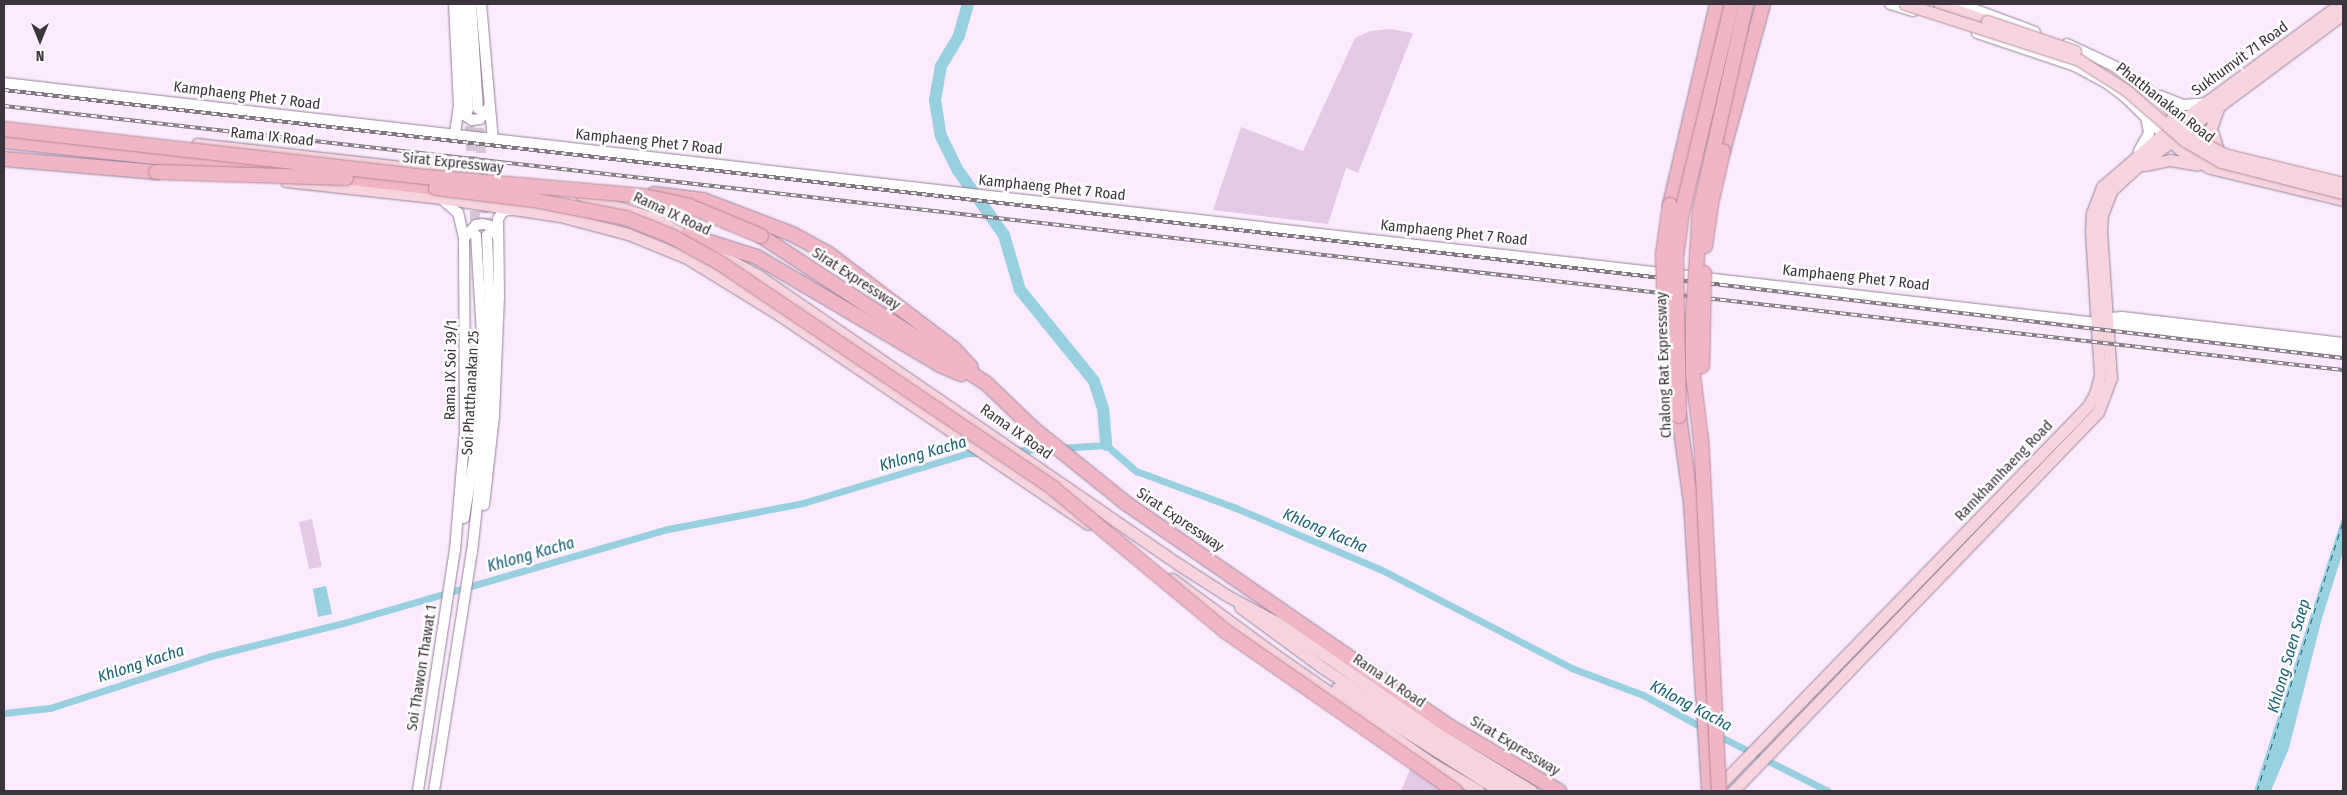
<!DOCTYPE html>
<html>
<head>
<meta charset="utf-8">
<style>
  body { margin:0 }
  #map { position:relative; width:2347px; height:795px; overflow:hidden; background:#fcebfe; font-family:"Fira Sans Condensed",sans-serif }
  div>[style] { position:absolute }
  .green>* { inset:0; background:#e4c9e7 }
  .water>* { inset:0; background:#98d0e1 }
  .canal>* { height:7px; margin:-3.5px; padding:0 3.5px; transform-origin:3.5px; border-radius:3.5px; background:#98d0e1 }
  .river>* { height:12px; margin:-6px; padding:0 6px; transform-origin:6px; border-radius:6px; background:#98d0e1 }
  .ferry>* { height:1px; margin-top:-0.5px; transform-origin:0; background:repeating-linear-gradient(90deg,#1a6174 0 6px,transparent 0 11px) }
  .secondary-tunnel>* { height:10px; margin-top:-5px; transform-origin:0; background:repeating-linear-gradient(90deg,#d6c6d7 0 10px,transparent 0 15px) }
  .roads { filter:drop-shadow(0 0 1px #958197) drop-shadow(0 0 1px #958197) }
  .secondary>* { height:10px; margin:-5px; padding:0 5px; transform-origin:5px; border-radius:5px; background:#fff }
  .primary>* { height:11px; margin:-5.5px; padding:0 5.5px; transform-origin:5.5px; border-radius:5.5px; background:#f7d3dd }
  .highway>* { height:14px; margin:-7px; padding:0 7px; transform-origin:7px; border-radius:7px; background:#f1b6c6 }
  .rail>* { height:4px; margin-top:-2px; transform-origin:0; background:repeating-linear-gradient(90deg,#fefefe 0 5.5px,#807581 0 11px); box-sizing:border-box; border-block:1px solid #807581 }
  .bridges { filter:drop-shadow(0 0 1px #b28896) drop-shadow(0 0 1px #b28896) }
  .primary-bridge>* { height:11px; margin:-5.5px; padding:0 5.5px; transform-origin:5.5px; border-radius:5.5px; background:#f7d3dd }
  .highway-bridge>* { height:14px; margin:-7px; padding:0 7px; transform-origin:7px; border-radius:7px; background:#f1b6c6 }
  span { translate:-50% -50%; white-space:nowrap; text-align:center; line-height:1.15; -webkit-text-stroke:5px #fefefe; paint-order:stroke }
  .street-label { font-size:15px; color:#3c343d }
  .water-label { font-size:16px; color:#1a6174; font-style:italic }
  .frame { position:absolute; inset:0; border:5px solid #3c343d; pointer-events:none }
  .north { position:absolute; left:15px; top:15px; width:50px; height:50px; -webkit-text-stroke:4px #fefefe; paint-order:stroke; rotate:180deg; font-size:14px; font-weight:700; line-height:20px; text-align:center; color:#3c343d }
  .north::after { content:''; display:block; margin:auto; width:18px; height:22px; background:#3c343d; clip-path:polygon(50% 0,100% 100%,50% 72%,0 100%) }
</style>
</head>
<body>
<div id="map">
  <div class="green">
    <div style="clip-path:polygon(1390px 29px,1413px 33px,1358px 173px,1346px 168px,1328px 224px,1213px 210px,1241px 127px,1303px 151px,1355px 38px,1370px 31px)"></div>
    <div style="clip-path:polygon(312px 519px,322px 567px,309px 569px,299px 522px)"></div>
    <div style="clip-path:polygon(1415px 758px,1464px 790px,1464px 791px,1401px 791px)"></div>
  </div>
  <div class="water">
    <div style="clip-path:polygon(2343px 515px,2343px 552px,2322px 618px,2289px 748px,2271px 791px,2254px 791px)"></div>
    <div style="clip-path:polygon(326px 586px,332px 614px,318px 617px,313px 589px)"></div>
  </div>
  <div class="canal">
    <div style="left:1013px;top:451px;width:93px;rotate:-3.7deg"></div>
    <div style="left:1106px;top:445px;width:40px;rotate:41deg"></div>
    <div style="left:1136px;top:471px;width:107px;rotate:20.3deg"></div>
    <div style="left:1236px;top:508px;width:156px;rotate:23deg"></div>
    <div style="left:1380px;top:569px;width:218px;rotate:27.3deg"></div>
    <div style="left:1574px;top:669px;width:74px;rotate:20.6deg"></div>
    <div style="left:1643px;top:695px;width:71px;rotate:28.7deg"></div>
    <div style="left:4px;top:713px;width:46px;rotate:-6.2deg"></div>
    <div style="left:50px;top:708px;width:169px;rotate:-17.9deg"></div>
    <div style="left:211px;top:656px;width:140px;rotate:-14deg"></div>
    <div style="left:347px;top:622px;width:334px;rotate:-16.2deg"></div>
    <div style="left:668px;top:529px;width:137px;rotate:-10.9deg"></div>
    <div style="left:803px;top:503px;width:173px;rotate:-16.8deg"></div>
    <div style="left:969px;top:453px;width:13px"></div>
    <div style="left:1717px;top:735px;width:124px;rotate:26.8deg"></div>
  </div>
  <div class="river">
    <div style="left:968px;top:4px;width:33px;rotate:106deg"></div>
    <div style="left:959px;top:36px;width:35px;rotate:121deg"></div>
    <div style="left:941px;top:66px;width:35px;rotate:100deg"></div>
    <div style="left:935px;top:100px;width:36px;rotate:81deg"></div>
    <div style="left:941px;top:136px;width:37px;rotate:64deg"></div>
    <div style="left:957px;top:169px;width:81px;rotate:54.5deg"></div>
    <div style="left:1004px;top:235px;width:57px;rotate:73.8deg"></div>
    <div style="left:1020px;top:290px;width:117px;rotate:50.9deg"></div>
    <div style="left:1094px;top:381px;width:28px;rotate:72deg"></div>
    <div style="left:1103px;top:408px;width:37px;rotate:85deg"></div>
  </div>
  <div class="ferry">
    <div style="left:2257px;top:791px;width:282px;rotate:-72.3deg"></div>
  </div>
  <div class="secondary-tunnel">
    <div style="left:469px;top:111px;width:71px;rotate:86.8deg"></div>
    <div style="left:478px;top:113px;width:120px;rotate:85.7deg"></div>
    <div style="left:474px;top:196px;width:36px;rotate:87deg"></div>
  </div>
  <div class="roads">
    <div class="secondary">
      <div style="left:454px;top:4px;width:101px;rotate:87.2deg"></div>
      <div style="left:459px;top:105px;width:30px;rotate:98deg"></div>
      <div style="left:463px;top:4px;width:106px;rotate:87.3deg"></div>
      <div style="left:471px;top:4px;width:105px;rotate:86.2deg"></div>
      <div style="left:481px;top:4px;width:137px;rotate:85deg"></div>
      <div style="left:1890px;top:4px;width:24px;rotate:17deg"></div>
      <div style="left:1960px;top:4px;width:80px;rotate:20.5deg"></div>
      <div style="left:1977px;top:33px;width:103px;rotate:18.6deg"></div>
      <div style="left:2075px;top:66px;width:34px;rotate:28deg"></div>
      <div style="left:2105px;top:82px;width:24px;rotate:36deg"></div>
      <div style="left:2124px;top:96px;width:54px;rotate:44.3deg"></div>
      <div style="left:2067px;top:44px;width:52px;rotate:25.1deg"></div>
      <div style="left:2114px;top:66px;width:54px;rotate:36deg"></div>
      <div style="left:2158px;top:98px;width:33px;rotate:44deg"></div>
      <div style="left:4px;top:83px;width:2354px;rotate:6.54deg"></div>
      <div style="left:2160px;top:96px;width:26px;rotate:21deg"></div>
      <div style="left:2184px;top:105px;width:21px;rotate:-5deg"></div>
      <div style="left:460px;top:106px;width:7px;rotate:82deg"></div>
      <div style="left:461px;top:113px;width:13px;rotate:32deg"></div>
      <div style="left:472px;top:120px;width:8px;rotate:-7deg"></div>
      <div style="left:480px;top:119px;width:15px;rotate:-53deg"></div>
      <div style="left:2139px;top:151px;width:21px;rotate:-61deg"></div>
      <div style="left:2149px;top:133px;width:17px;rotate:-100deg"></div>
      <div style="left:464px;top:238px;width:18px;rotate:-47deg"></div>
      <div style="left:476px;top:225px;width:7px;rotate:-8deg"></div>
      <div style="left:483px;top:224px;width:8px;rotate:14deg"></div>
      <div style="left:491px;top:226px;width:13px;rotate:58deg"></div>
      <div style="left:2100px;top:319px;width:22px;rotate:-5deg"></div>
      <div style="left:2122px;top:317px;width:223px;rotate:6.7deg"></div>
      <div style="left:484px;top:505px;width:90px;rotate:-83.6deg"></div>
      <div style="left:494px;top:416px;width:119px;rotate:-87.6deg"></div>
      <div style="left:499px;top:297px;width:78px;rotate:-90.7deg"></div>
      <div style="left:498px;top:219px;width:9px;rotate:-58deg"></div>
      <div style="left:503px;top:211px;width:11px;rotate:-10deg"></div>
      <div style="left:464px;top:518px;width:66px;rotate:-80.4deg"></div>
      <div style="left:475px;top:453px;width:70px;rotate:-85.9deg"></div>
      <div style="left:480px;top:383px;width:47px;rotate:-87.6deg"></div>
      <div style="left:482px;top:336px;width:101px;rotate:-93.4deg"></div>
      <div style="left:418px;top:791px;width:244px;rotate:-81.3deg"></div>
      <div style="left:455px;top:550px;width:120px;rotate:-85.2deg"></div>
      <div style="left:465px;top:430px;width:192px;rotate:-90.3deg"></div>
      <div style="left:464px;top:238px;width:26px;rotate:-103deg"></div>
      <div style="left:458px;top:213px;width:21px;rotate:-139deg"></div>
      <div style="left:434px;top:791px;width:242px;rotate:-81deg"></div>
      <div style="left:472px;top:552px;width:100px;rotate:-83.7deg"></div>
      <div style="left:483px;top:453px;width:114px;rotate:-86deg"></div>
      <div style="left:491px;top:339px;width:104px;rotate:-92.2deg"></div>
    </div>
    <div class="primary">
      <div style="left:1939px;top:4px;width:51px;rotate:19.5deg"></div>
      <div style="left:2168px;top:139px;width:21px;rotate:41deg"></div>
      <div style="left:2184px;top:153px;width:30px;rotate:30deg"></div>
      <div style="left:2210px;top:168px;width:137px;rotate:13.5deg"></div>
      <div style="left:197px;top:144px;width:279px;rotate:6.4deg"></div>
      <div style="left:2217px;top:147px;width:20px;rotate:-108deg"></div>
      <div style="left:2211px;top:128px;width:20px;rotate:-70deg"></div>
      <div style="left:2144px;top:165px;width:26px;rotate:-11deg"></div>
      <div style="left:2170px;top:160px;width:27px;rotate:10deg"></div>
      <div style="left:286px;top:181px;width:156px;rotate:6.3deg"></div>
      <div style="left:441px;top:198px;width:120px;rotate:8.6deg"></div>
      <div style="left:560px;top:216px;width:70px;rotate:14.8deg"></div>
      <div style="left:628px;top:234px;width:64px;rotate:22.1deg"></div>
      <div style="left:687px;top:258px;width:107px;rotate:31.6deg"></div>
      <div style="left:778px;top:314px;width:374px;rotate:34.1deg"></div>
      <div style="left:581px;top:195px;width:78px;rotate:18deg"></div>
      <div style="left:655px;top:219px;width:119px;rotate:28.7deg"></div>
      <div style="left:759px;top:276px;width:508px;rotate:34.5deg"></div>
      <div style="left:1178px;top:564px;width:59px;rotate:32.6deg"></div>
      <div style="left:1228px;top:596px;width:57px;rotate:28.4deg"></div>
      <div style="left:1278px;top:623px;width:196px;rotate:34.6deg"></div>
      <div style="left:1439px;top:734px;width:109px;rotate:31.5deg"></div>
      <div style="left:1172px;top:579px;width:127px;rotate:36.3deg"></div>
      <div style="left:1274px;top:654px;width:193px;rotate:34.7deg"></div>
      <div style="left:1433px;top:764px;width:53px;rotate:30.4deg"></div>
      <div style="left:1240px;top:607px;width:103px;rotate:36.3deg"></div>
      <div style="left:1323px;top:668px;width:126px;rotate:33.7deg"></div>
      <div style="left:1428px;top:738px;width:99px;rotate:31deg"></div>
      <div style="left:1337px;top:688px;width:193px;rotate:32.3deg"></div>
      <div style="left:1715px;top:790px;width:535px;rotate:-45.83deg"></div>
      <div style="left:2088px;top:406px;width:14px;rotate:-60deg"></div>
      <div style="left:2095px;top:394px;width:20px;rotate:-75deg"></div>
      <div style="left:2100px;top:375px;width:145px;rotate:-93.6deg"></div>
      <div style="left:2091px;top:230px;width:17px;rotate:-87deg"></div>
      <div style="left:2092px;top:213px;width:28px;rotate:-69deg"></div>
      <div style="left:2102px;top:187px;width:81px;rotate:-41deg"></div>
      <div style="left:2163px;top:134px;width:220px;rotate:-36.3deg"></div>
      <div style="left:1733px;top:791px;width:526px;rotate:-46.08deg"></div>
      <div style="left:2098px;top:412px;width:36px;rotate:-69deg"></div>
      <div style="left:2111px;top:378px;width:146px;rotate:-93.9deg"></div>
      <div style="left:2101px;top:232px;width:17px;rotate:-87deg"></div>
      <div style="left:2102px;top:215px;width:26px;rotate:-69deg"></div>
      <div style="left:2111px;top:191px;width:35px;rotate:-43deg"></div>
      <div style="left:2137px;top:167px;width:257px;rotate:-36.6deg"></div>
    </div>
    <div class="highway">
      <div style="left:4px;top:141px;width:272px;rotate:6.1deg"></div>
      <div style="left:1723px;top:151px;width:152px;rotate:-74.8deg"></div>
      <div style="left:4px;top:159px;width:153px;rotate:4.9deg"></div>
      <div style="left:335px;top:176px;width:102px;rotate:6.8deg"></div>
      <div style="left:654px;top:194px;width:49px;rotate:7deg"></div>
      <div style="left:703px;top:200px;width:95px;rotate:20.9deg"></div>
      <div style="left:792px;top:234px;width:42px;rotate:28.4deg"></div>
      <div style="left:829px;top:254px;width:156px;rotate:37.2deg"></div>
      <div style="left:953px;top:348px;width:26px;rotate:47deg"></div>
      <div style="left:1670px;top:205px;width:206px;rotate:-76.8deg"></div>
      <div style="left:687px;top:235px;width:73px;rotate:17.4deg"></div>
      <div style="left:757px;top:257px;width:212px;rotate:30.5deg"></div>
      <div style="left:940px;top:365px;width:23px;rotate:23deg"></div>
      <div style="left:761px;top:236px;width:270px;rotate:33.2deg"></div>
      <div style="left:987px;top:384px;width:66px;rotate:43.8deg"></div>
      <div style="left:1035px;top:430px;width:118px;rotate:38.8deg"></div>
      <div style="left:1127px;top:504px;width:391px;rotate:34.6deg"></div>
      <div style="left:1449px;top:726px;width:128px;rotate:30.6deg"></div>
      <div style="left:1679px;top:416px;width:88px;rotate:82.1deg"></div>
      <div style="left:1691px;top:503px;width:289px;rotate:86.4deg"></div>
    </div>
  </div>
  <div class="rail">
    <div style="left:4px;top:90px;width:1730px;rotate:6.47deg"></div>
    <div style="left:1723px;top:285px;width:624px;rotate:6.72deg"></div>
    <div style="left:4px;top:106px;width:2354px;rotate:6.44deg"></div>
  </div>
  <div class="bridges">
    <div class="primary-bridge">
      <div style="left:1905px;top:4px;width:183px;rotate:17.8deg"></div>
      <div style="left:2079px;top:60px;width:56px;rotate:32.6deg"></div>
      <div style="left:2126px;top:90px;width:78px;rotate:40.8deg"></div>
      <div style="left:2185px;top:141px;width:42px;rotate:30.3deg"></div>
      <div style="left:2221px;top:162px;width:126px;rotate:14.3deg"></div>
      <div style="left:1987px;top:21px;width:93px;rotate:18.8deg"></div>
      <div style="left:2171px;top:119px;width:36px;rotate:38deg"></div>
      <div style="left:2199px;top:141px;width:28px;rotate:27deg"></div>
      <div style="left:2224px;top:154px;width:122px;rotate:13.7deg"></div>
    </div>
    <div class="highway-bridge">
      <div style="left:4px;top:129px;width:426px;rotate:6.5deg"></div>
      <div style="left:427px;top:177px;width:218px;rotate:5deg"></div>
      <div style="left:644px;top:196px;width:46px;rotate:12.5deg"></div>
      <div style="left:689px;top:206px;width:78px;rotate:22.6deg"></div>
      <div style="left:156px;top:172px;width:190px;rotate:1.8deg"></div>
      <div style="left:436px;top:188px;width:99px;rotate:7deg"></div>
      <div style="left:534px;top:200px;width:94px;rotate:11.1deg"></div>
      <div style="left:626px;top:218px;width:48px;rotate:21.8deg"></div>
      <div style="left:671px;top:236px;width:56px;rotate:28.9deg"></div>
      <div style="left:720px;top:263px;width:402px;rotate:34deg"></div>
      <div style="left:1053px;top:488px;width:224px;rotate:39.7deg"></div>
      <div style="left:1225px;top:631px;width:280px;rotate:34.8deg"></div>
      <div style="left:1670px;top:205px;width:49px;rotate:98.1deg"></div>
      <div style="left:1663px;top:254px;width:60px;rotate:88.1deg"></div>
      <div style="left:1665px;top:314px;width:44px;rotate:82.2deg"></div>
      <div style="left:1705px;top:246px;width:42px;rotate:-81.9deg"></div>
      <div style="left:1711px;top:204px;width:54px;rotate:-77.2deg"></div>
      <div style="left:1702px;top:366px;width:93px;rotate:-88.8deg"></div>
      <div style="left:1679px;top:416px;width:159px;rotate:-91.1deg"></div>
      <div style="left:1676px;top:257px;width:45px;rotate:-82.4deg"></div>
      <div style="left:1682px;top:212px;width:214px;rotate:-76.5deg"></div>
      <div style="left:1719px;top:791px;width:351px;rotate:-92.9deg"></div>
      <div style="left:1701px;top:440px;width:65px;rotate:-97deg"></div>
      <div style="left:1693px;top:375px;width:55px;rotate:-90deg"></div>
      <div style="left:1693px;top:320px;width:110px;rotate:-86.4deg"></div>
      <div style="left:1700px;top:210px;width:211px;rotate:-77.4deg"></div>
    </div>
  </div>
  <div class="street-label">
    <span style="left:2240px;top:59px;rotate:-36deg">Sukhumvit 71 Road</span>
    <span style="left:247px;top:96px;rotate:7deg">Kamphaeng Phet 7 Road</span>
    <span style="left:2165px;top:103px;rotate:38deg">Phatthanakan Road</span>
    <span style="left:272px;top:137px;rotate:6deg">Rama IX Road</span>
    <span style="left:649px;top:142px;rotate:6deg">Kamphaeng Phet 7 Road</span>
    <span style="left:453px;top:163px;rotate:6deg">Sirat Expressway</span>
    <span style="left:1052px;top:188px;rotate:6deg">Kamphaeng Phet 7 Road</span>
    <span style="left:672px;top:214px;rotate:25deg">Rama IX Road</span>
    <span style="left:1454px;top:233px;rotate:6deg">Kamphaeng Phet 7 Road</span>
    <span style="left:1856px;top:278px;rotate:6deg">Kamphaeng Phet 7 Road</span>
    <span style="left:856px;top:279px;rotate:33deg">Sirat Expressway</span>
    <span style="left:1664px;top:365px;rotate:-92deg">Chalong Rat Expressway</span>
    <span style="left:451px;top:370px;rotate:-89deg">Rama IX Soi 39/1</span>
    <span style="left:471px;top:393px;rotate:-87deg">Soi Phatthanakan 25</span>
    <span style="left:1016px;top:432px;rotate:35deg">Rama IX Road</span>
    <span style="left:2004px;top:471px;rotate:-46deg">Ramkhamhaeng Road</span>
    <span style="left:1180px;top:520px;rotate:34deg">Sirat Expressway</span>
    <span style="left:422px;top:668px;rotate:-81deg">Soi Thawon Thawat 1</span>
    <span style="left:1389px;top:681px;rotate:34deg">Rama IX Road</span>
    <span style="left:1515px;top:746px;rotate:31deg">Sirat Expressway</span>
  </div>
  <div class="water-label">
    <span style="left:923px;top:454px;rotate:-16deg">Khlong Kacha</span>
    <span style="left:1325px;top:531px;rotate:23deg">Khlong Kacha</span>
    <span style="left:531px;top:555px;rotate:-16deg">Khlong Kacha</span>
    <span style="left:2289px;top:656px;rotate:-74deg">Khlong Saen Saep</span>
    <span style="left:141px;top:664px;rotate:-18deg">Khlong Kacha</span>
    <span style="left:1691px;top:706px;rotate:28deg">Khlong Kacha</span>
  </div>
  <div class="frame"></div>
  <div class="north">N</div>
</div>
</body>
</html>
